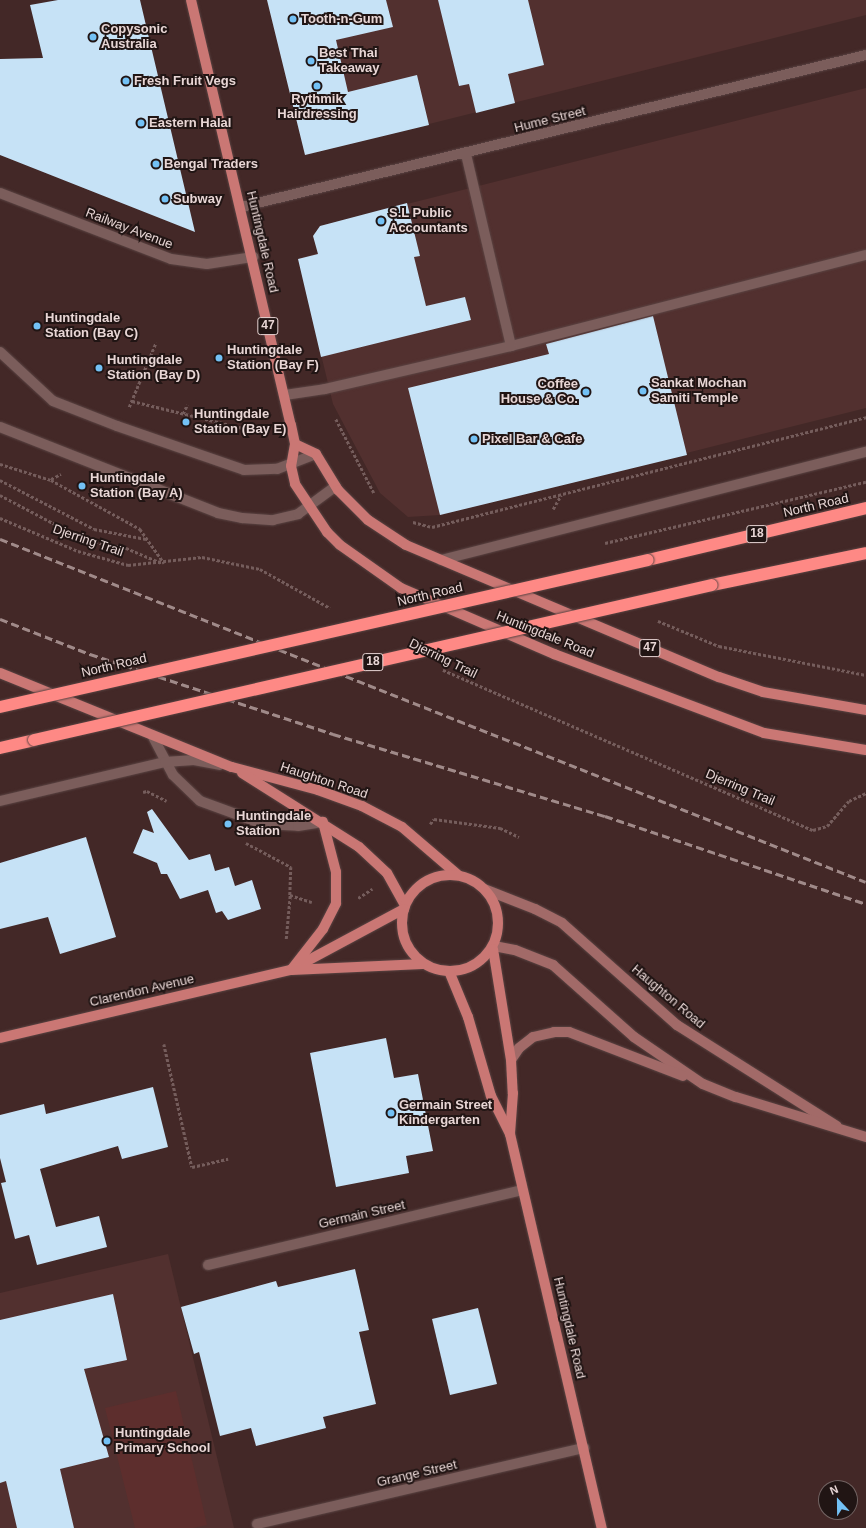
<!DOCTYPE html>
<html>
<head>
<meta charset="utf-8">
<style>
  body { margin:0 }
  #map { position:relative; width:866px; height:1528px; overflow:hidden; background:#432827; font-family:Helvetica,sans-serif }
  div>[style] { position:absolute }
  .built>* { inset:0; background:#52302f }
  .green>* { inset:0; background:#5d2e2d }
  .building>* { inset:0; background:#c6e2f6 }
  .path>* { height:2.5px; margin-top:-1.25px; transform-origin:0; background:repeating-linear-gradient(90deg,#755d5c 0 3px,transparent 0 5px) }
  .roads { filter:drop-shadow(0 0 1px #5a4443) drop-shadow(0 0 1px #5a4443) }
  .lane>* { height:10px; margin:-5px; padding:0 5px; transform-origin:5px; border-radius:5px; background:#7b5d5b }
  .street>* { height:10px; margin:-5px; padding:0 5px; transform-origin:5px; border-radius:5px; background:#7b5d5b }
  .secondary>* { height:10px; margin:-5px; padding:0 5px; transform-origin:5px; border-radius:5px; background:#a26a68 }
  .primary>* { height:10px; margin:-5px; padding:0 5px; transform-origin:5px; border-radius:5px; background:#ca7774 }
  .primary>.ring { margin:-5px; padding:0; box-sizing:content-box; background:none; border:10px solid #ca7774; border-radius:50% }
  .highway>* { height:12px; margin:-6px; padding:0 6px; transform-origin:6px; border-radius:6px; background:#fe8985 }
  .rail>* { height:3px; margin-top:-1.5px; transform-origin:0; background:repeating-linear-gradient(90deg,#a08a89 0 8px,transparent 0 12px) }
  .bridges { filter:drop-shadow(0 0 1px #5a4443) drop-shadow(0 0 1px #5a4443) }
  .highway-bridge>* { height:12px; margin:-6px; padding:0 6px; transform-origin:6px; border-radius:6px; background:#fe8985 }
  .dots>* { width:11px; height:11px; translate:-50% -50%; box-sizing:border-box; border:2px solid #211514; border-radius:50% }
  span { translate:-50% -50%; white-space:nowrap; text-align:center; line-height:1.15; -webkit-text-stroke:4px #211514; paint-order:stroke }
  .shield-label span { padding:1px 3px; background:#211514; border:1px solid; border-radius:3px; -webkit-text-stroke-width:0 }
  .shield-label { font-size:12px; color:#e8d6d5; font-weight:700 }
  .poi-label { font-size:13px; color:#e8d6d5; font-weight:700 }
  .left { translate:0 -50%; text-align:left }
  .right { translate:-100% -50%; text-align:right }
  .street-label { font-size:13px; color:#e8d6d5 }
  .north { position:absolute; left:818px; top:1480px; width:40px; height:40px; box-sizing:border-box; background:#211514; border:1px solid #716261; border-radius:50%; rotate:338deg; font-size:11px; font-weight:700; line-height:16px; text-align:center; color:#e8d6d5 }
  .north::after { content:''; display:block; margin:auto; width:14px; height:18px; background:#73c1f5; clip-path:polygon(50% 0,100% 100%,50% 72%,0 100%) }
</style>
</head>
<body>
<div id="map">
  <div class="built">
    <div style="clip-path:polygon(267px 0,866px 0,866px 15px,305px 155px)"></div>
    <div style="clip-path:polygon(866px 88px,866px 408px,440px 515px,408px 517px,380px 493px,333px 404px,298px 259px,318px 253px,313px 236px,320px 226px)"></div>
    <div style="clip-path:polygon(168px 1254px,234px 1528px,0 1528px,0 1293px)"></div>
  </div>
  <div class="green">
    <div style="clip-path:polygon(176px 1391px,207px 1525px,193px 1528px,135px 1528px,105px 1408px)"></div>
  </div>
  <div class="building">
    <div style="clip-path:polygon(58px 0,140px 0,195px 232px,0 155px,0 59px,43px 58px,30px 5px)"></div>
    <div style="clip-path:polygon(267px 0,386px 0,393px 27px,336px 40px,348px 92px,417px 75px,429px 125px,305px 155px)"></div>
    <div style="clip-path:polygon(438px 0,528px 0,544px 65px,508px 74px,515px 103px,476px 113px,469px 84px,459px 86px)"></div>
    <div style="clip-path:polygon(407px 203px,420px 256px,414px 257px,426px 306px,465px 297px,471px 320px,321px 357px,298px 259px,318px 254px,313px 236px,320px 226px)"></div>
    <div style="clip-path:polygon(653px 316px,687px 455px,440px 515px,408px 388px,549px 354px,546px 344px)"></div>
    <div style="clip-path:polygon(152px 809px,189px 860px,210px 854px,215px 871px,229px 867px,235px 886px,252px 880px,261px 909px,228px 920px,222px 911px,216px 913px,208px 890px,180px 899px,167px 874px,161px 874px,157px 863px,133px 853px,143px 829px,154px 833px,147px 812px)"></div>
    <div style="clip-path:polygon(86px 837px,116px 937px,60px 954px,48px 917px,0 929px,0 863px)"></div>
    <div style="clip-path:polygon(386px 1038px,394px 1078px,418px 1074px,433px 1151px,406px 1156px,409px 1173px,336px 1187px,310px 1053px)"></div>
    <div style="clip-path:polygon(153px 1087px,168px 1147px,122px 1159px,118px 1146px,40px 1169px,56px 1227px,99px 1216px,107px 1247px,37px 1265px,29px 1235px,15px 1239px,1px 1183px,6px 1182px,0 1158px,0 1115px,44px 1104px,46px 1114px)"></div>
    <div style="clip-path:polygon(355px 1269px,369px 1330px,359px 1332px,376px 1404px,323px 1417px,326px 1428px,256px 1446px,251px 1428px,220px 1436px,199px 1352px,194px 1354px,181px 1307px,276px 1281px,278px 1287px)"></div>
    <div style="clip-path:polygon(113px 1294px,127px 1360px,84px 1369px,109px 1457px,60px 1469px,74px 1528px,17px 1528px,6px 1481px,0 1483px,0 1320px)"></div>
    <div style="clip-path:polygon(478px 1308px,497px 1384px,450px 1395px,432px 1319px)"></div>
  </div>
  <div class="path">
    <div style="left:132px;top:401px;width:118px;rotate:13.7deg"></div>
    <div style="left:129px;top:407px;width:70px;rotate:-67.4deg"></div>
    <div style="left:183px;top:414px;width:10px;rotate:-66deg"></div>
    <div style="left:336px;top:419px;width:83px;rotate:62.8deg"></div>
    <div style="left:0;top:464px;width:53px;rotate:17.4deg"></div>
    <div style="left:51px;top:480px;width:102px;rotate:28.8deg"></div>
    <div style="left:140px;top:529px;width:42px;rotate:54.8deg"></div>
    <div style="left:51px;top:479px;width:11px;rotate:-27deg"></div>
    <div style="left:0;top:480px;width:106px;rotate:27.5deg"></div>
    <div style="left:94px;top:529px;width:53px;rotate:10.9deg"></div>
    <div style="left:0;top:495px;width:96px;rotate:27.9deg"></div>
    <div style="left:85px;top:540px;width:42px;rotate:11deg"></div>
    <div style="left:126px;top:548px;width:39px;rotate:23deg"></div>
    <div style="left:553px;top:509px;width:16px;rotate:-60deg"></div>
    <div style="left:0;top:518px;width:85px;rotate:22.9deg"></div>
    <div style="left:78px;top:551px;width:52px;rotate:15.6deg"></div>
    <div style="left:128px;top:565px;width:74px;rotate:-6.2deg"></div>
    <div style="left:202px;top:557px;width:59px;rotate:11.7deg"></div>
    <div style="left:260px;top:569px;width:80px;rotate:29.1deg"></div>
    <div style="left:413px;top:522px;width:20px;rotate:15deg"></div>
    <div style="left:432px;top:527px;width:448px;rotate:-14.2deg"></div>
    <div style="left:605px;top:543px;width:268px;rotate:-13.2deg"></div>
    <div style="left:658px;top:621px;width:66px;rotate:22.3deg"></div>
    <div style="left:719px;top:646px;width:150px;rotate:11.2deg"></div>
    <div style="left:443px;top:670px;width:403px;rotate:23.4deg"></div>
    <div style="left:813px;top:830px;width:15px;rotate:-16deg"></div>
    <div style="left:827px;top:826px;width:33px;rotate:-49deg"></div>
    <div style="left:849px;top:801px;width:19px;rotate:-25deg"></div>
    <div style="left:143px;top:792px;width:4px;rotate:-14deg"></div>
    <div style="left:147px;top:791px;width:22px;rotate:27deg"></div>
    <div style="left:430px;top:824px;width:6px;rotate:-51deg"></div>
    <div style="left:434px;top:819px;width:67px;rotate:7.8deg"></div>
    <div style="left:500px;top:828px;width:21px;rotate:25deg"></div>
    <div style="left:246px;top:843px;width:51px;rotate:28.1deg"></div>
    <div style="left:291px;top:867px;width:28px;rotate:92deg"></div>
    <div style="left:358px;top:898px;width:17px;rotate:-33deg"></div>
    <div style="left:286px;top:939px;width:44px;rotate:-84.8deg"></div>
    <div style="left:290px;top:895px;width:23px;rotate:18deg"></div>
    <div style="left:164px;top:1044px;width:126px;rotate:77.2deg"></div>
    <div style="left:192px;top:1167px;width:37px;rotate:-13deg"></div>
  </div>
  <div class="roads">
    <div class="lane">
      <div style="left:511px;top:346px;width:366px;rotate:-14.4deg"></div>
      <div style="left:0;top:352px;width:72px;rotate:42.8deg"></div>
      <div style="left:53px;top:401px;width:69px;rotate:21.3deg"></div>
      <div style="left:117px;top:426px;width:134px;rotate:19.1deg"></div>
      <div style="left:244px;top:470px;width:33px;rotate:-2deg"></div>
      <div style="left:277px;top:469px;width:42px;rotate:-21deg"></div>
      <div style="left:285px;top:395px;width:40px;rotate:-8.5deg"></div>
      <div style="left:325px;top:389px;width:191px;rotate:-13deg"></div>
      <div style="left:511px;top:346px;width:197px;rotate:-103.2deg"></div>
      <div style="left:0;top:427px;width:234px;rotate:21.5deg"></div>
      <div style="left:218px;top:513px;width:25px;rotate:12deg"></div>
      <div style="left:242px;top:518px;width:31px;rotate:4deg"></div>
      <div style="left:273px;top:520px;width:26px;rotate:-13deg"></div>
      <div style="left:298px;top:514px;width:47px;rotate:-36.4deg"></div>
      <div style="left:152px;top:735px;width:45px;rotate:62.3deg"></div>
      <div style="left:173px;top:775px;width:37px;rotate:44deg"></div>
      <div style="left:200px;top:801px;width:67px;rotate:20.1deg"></div>
      <div style="left:263px;top:824px;width:35px;rotate:3deg"></div>
      <div style="left:298px;top:826px;width:25px;rotate:-9deg"></div>
    </div>
    <div class="street">
      <div style="left:0;top:193px;width:183px;rotate:21.1deg"></div>
      <div style="left:171px;top:259px;width:36px;rotate:8deg"></div>
      <div style="left:207px;top:264px;width:47px;rotate:-8.7deg"></div>
      <div style="left:241px;top:207px;width:643px;rotate:-13.67deg"></div>
      <div style="left:441px;top:560px;width:439px;rotate:-14.3deg"></div>
      <div style="left:0;top:801px;width:170px;rotate:-13.3deg"></div>
      <div style="left:165px;top:762px;width:29px;rotate:-4deg"></div>
      <div style="left:194px;top:760px;width:26px;rotate:11deg"></div>
      <div style="left:208px;top:1265px;width:323px;rotate:-13.4deg"></div>
      <div style="left:257px;top:1524px;width:336px;rotate:-13.1deg"></div>
    </div>
    <div class="secondary">
      <div style="left:484px;top:889px;width:55px;rotate:21.4deg"></div>
      <div style="left:535px;top:909px;width:30px;rotate:27deg"></div>
      <div style="left:562px;top:923px;width:154px;rotate:41.6deg"></div>
      <div style="left:677px;top:1025px;width:189px;rotate:32.3deg"></div>
      <div style="left:494px;top:946px;width:21px;rotate:11deg"></div>
      <div style="left:515px;top:950px;width:41px;rotate:21.5deg"></div>
      <div style="left:553px;top:965px;width:108px;rotate:41.6deg"></div>
      <div style="left:634px;top:1037px;width:83px;rotate:34.3deg"></div>
      <div style="left:703px;top:1084px;width:35px;rotate:22deg"></div>
      <div style="left:736px;top:1097px;width:136px;rotate:17.1deg"></div>
      <div style="left:511px;top:1060px;width:14px;rotate:-56deg"></div>
      <div style="left:519px;top:1048px;width:18px;rotate:-38deg"></div>
      <div style="left:533px;top:1037px;width:22px;rotate:-13deg"></div>
      <div style="left:554px;top:1032px;width:15px"></div>
      <div style="left:569px;top:1032px;width:122px;rotate:21.1deg"></div>
    </div>
    <div class="primary">
      <div style="left:191px;top:0;width:437px;rotate:76.8deg"></div>
      <div style="left:291px;top:425px;width:19px;rotate:78deg"></div>
      <div style="left:295px;top:444px;width:22px;rotate:100deg"></div>
      <div style="left:291px;top:466px;width:18px;rotate:77deg"></div>
      <div style="left:295px;top:484px;width:58px;rotate:56.3deg"></div>
      <div style="left:327px;top:532px;width:18px;rotate:45deg"></div>
      <div style="left:340px;top:545px;width:75px;rotate:35.2deg"></div>
      <div style="left:401px;top:588px;width:167px;rotate:23.3deg"></div>
      <div style="left:554px;top:654px;width:224px;rotate:20.6deg"></div>
      <div style="left:764px;top:733px;width:103px;rotate:9.5deg"></div>
      <div style="left:295px;top:444px;width:23px;rotate:25deg"></div>
      <div style="left:316px;top:454px;width:42px;rotate:58.6deg"></div>
      <div style="left:338px;top:490px;width:42px;rotate:45deg"></div>
      <div style="left:368px;top:520px;width:45px;rotate:33.3deg"></div>
      <div style="left:406px;top:545px;width:340px;rotate:22.9deg"></div>
      <div style="left:719px;top:677px;width:46px;rotate:18.8deg"></div>
      <div style="left:763px;top:692px;width:105px;rotate:9.9deg"></div>
      <div style="left:0;top:673px;width:250px;rotate:22.1deg"></div>
      <div style="left:232px;top:767px;width:89px;rotate:15deg"></div>
      <div style="left:318px;top:790px;width:47px;rotate:20deg"></div>
      <div style="left:362px;top:806px;width:45px;rotate:27.7deg"></div>
      <div style="left:402px;top:827px;width:74px;rotate:40.6deg"></div>
      <div style="left:242px;top:773px;width:138px;rotate:32.3deg"></div>
      <div style="left:359px;top:847px;width:38px;rotate:43deg"></div>
      <div style="left:387px;top:873px;width:37px;rotate:61deg"></div>
      <div class="ring" style="left:402px;top:875px;width:86px;height:86px"></div>
      <div style="left:493px;top:949px;width:112px;rotate:80.8deg"></div>
      <div style="left:511px;top:1060px;width:33px;rotate:87deg"></div>
      <div style="left:513px;top:1093px;width:41px;rotate:94.2deg"></div>
      <div style="left:510px;top:1134px;width:405px;rotate:76.9deg"></div>
      <div style="left:294px;top:968px;width:125px;rotate:-28.2deg"></div>
      <div style="left:291px;top:970px;width:52px;rotate:-52deg"></div>
      <div style="left:323px;top:929px;width:29px;rotate:-63deg"></div>
      <div style="left:336px;top:903px;width:31px;rotate:-90deg"></div>
      <div style="left:336px;top:872px;width:52px;rotate:-104.6deg"></div>
      <div style="left:449px;top:971px;width:50px;rotate:67.6deg"></div>
      <div style="left:468px;top:1017px;width:82px;rotate:73.8deg"></div>
      <div style="left:491px;top:1096px;width:42px;rotate:63.4deg"></div>
      <div style="left:0;top:1038px;width:299px;rotate:-13.2deg"></div>
      <div style="left:291px;top:970px;width:132px;rotate:-2.6deg"></div>
    </div>
    <div class="highway">
      <div style="left:648px;top:560px;width:224px;rotate:-13.4deg"></div>
      <div style="left:712px;top:585px;width:157px;rotate:-11.7deg"></div>
      <div style="left:0;top:748px;width:35px;rotate:-13deg"></div>
    </div>
  </div>
  <div class="rail">
    <div style="left:0;top:539px;width:931px;rotate:21.61deg"></div>
    <div style="left:0;top:619px;width:97px;rotate:21.3deg"></div>
    <div style="left:90px;top:654px;width:256px;rotate:18.2deg"></div>
    <div style="left:333px;top:734px;width:284px;rotate:16.8deg"></div>
    <div style="left:605px;top:816px;width:275px;rotate:18.6deg"></div>
  </div>
  <div class="bridges">
    <div class="highway-bridge">
      <div style="left:0;top:707px;width:664px;rotate:-12.78deg"></div>
      <div style="left:34px;top:740px;width:695px;rotate:-12.88deg"></div>
    </div>
  </div>
  <div class="dots">
    <div style="left:293px;top:19px;background:#73c1f5"></div>
    <div style="left:93px;top:37px;background:#73c1f5"></div>
    <div style="left:311px;top:61px;background:#73c1f5"></div>
    <div style="left:126px;top:81px;background:#73c1f5"></div>
    <div style="left:317px;top:86px;background:#73c1f5"></div>
    <div style="left:141px;top:123px;background:#73c1f5"></div>
    <div style="left:156px;top:164px;background:#73c1f5"></div>
    <div style="left:165px;top:199px;background:#73c1f5"></div>
    <div style="left:381px;top:221px;background:#73c1f5"></div>
    <div style="left:37px;top:326px;background:#73c1f5"></div>
    <div style="left:219px;top:358px;background:#73c1f5"></div>
    <div style="left:99px;top:368px;background:#73c1f5"></div>
    <div style="left:643px;top:391px;background:#73c1f5"></div>
    <div style="left:586px;top:392px;background:#73c1f5"></div>
    <div style="left:186px;top:422px;background:#73c1f5"></div>
    <div style="left:474px;top:439px;background:#73c1f5"></div>
    <div style="left:82px;top:486px;background:#73c1f5"></div>
    <div style="left:228px;top:824px;background:#73c1f5"></div>
    <div style="left:391px;top:1113px;background:#73c1f5"></div>
    <div style="left:107px;top:1441px;background:#73c1f5"></div>
  </div>
  <div class="shield-label">
    <span style="left:268px;top:326px">47</span>
    <span style="left:757px;top:534px">18</span>
    <span style="left:650px;top:648px">47</span>
    <span style="left:373px;top:662px">18</span>
  </div>
  <div class="poi-label">
    <span class="left" style="left:301px;top:19px">Tooth-n-Gum</span>
    <span class="left" style="left:101px;top:37px">Copysonic<br>Australia</span>
    <span class="left" style="left:319px;top:61px">Best Thai<br>Takeaway</span>
    <span class="left" style="left:134px;top:81px">Fresh Fruit Vegs</span>
    <span style="left:317px;top:107px">Rythmik<br>Hairdressing</span>
    <span class="left" style="left:149px;top:123px">Eastern Halal</span>
    <span class="left" style="left:164px;top:164px">Bengal Traders</span>
    <span class="left" style="left:173px;top:199px">Subway</span>
    <span class="left" style="left:389px;top:221px">S.L Public<br>Accountants</span>
    <span class="left" style="left:45px;top:326px">Huntingdale<br>Station (Bay C)</span>
    <span class="left" style="left:227px;top:358px">Huntingdale<br>Station (Bay F)</span>
    <span class="left" style="left:107px;top:368px">Huntingdale<br>Station (Bay D)</span>
    <span class="left" style="left:651px;top:391px">Sankat Mochan<br>Samiti Temple</span>
    <span class="right" style="left:578px;top:392px">Coffee<br>House &amp; Co.</span>
    <span class="left" style="left:194px;top:422px">Huntingdale<br>Station (Bay E)</span>
    <span class="left" style="left:482px;top:439px">Pixel Bar &amp; Cafe</span>
    <span class="left" style="left:90px;top:486px">Huntingdale<br>Station (Bay A)</span>
    <span class="left" style="left:236px;top:824px">Huntingdale<br>Station</span>
    <span class="left" style="left:399px;top:1113px">Germain Street<br>Kindergarten</span>
    <span class="left" style="left:115px;top:1441px">Huntingdale<br>Primary School</span>
  </div>
  <div class="street-label">
    <span style="left:550px;top:120px;rotate:-14deg">Hume Street</span>
    <span style="left:129px;top:229px;rotate:21deg">Railway Avenue</span>
    <span style="left:262px;top:242px;rotate:77deg">Huntingdale Road</span>
    <span style="left:816px;top:506px;rotate:-13deg">North Road</span>
    <span style="left:88px;top:541px;rotate:19deg">Djerring Trail</span>
    <span style="left:430px;top:595px;rotate:-13deg">North Road</span>
    <span style="left:545px;top:635px;rotate:22deg">Huntingdale Road</span>
    <span style="left:443px;top:659px;rotate:26deg">Djerring Trail</span>
    <span style="left:114px;top:666px;rotate:-13deg">North Road</span>
    <span style="left:324px;top:781px;rotate:18deg">Haughton Road</span>
    <span style="left:740px;top:788px;rotate:23deg">Djerring Trail</span>
    <span style="left:142px;top:991px;rotate:-13deg">Clarendon Avenue</span>
    <span style="left:668px;top:997px;rotate:40deg">Haughton Road</span>
    <span style="left:362px;top:1215px;rotate:-13deg">Germain Street</span>
    <span style="left:569px;top:1328px;rotate:77deg">Huntingdale Road</span>
    <span style="left:417px;top:1474px;rotate:-13deg">Grange Street</span>
  </div>
  <div class="north">N</div>
</div>
</body>
</html>
